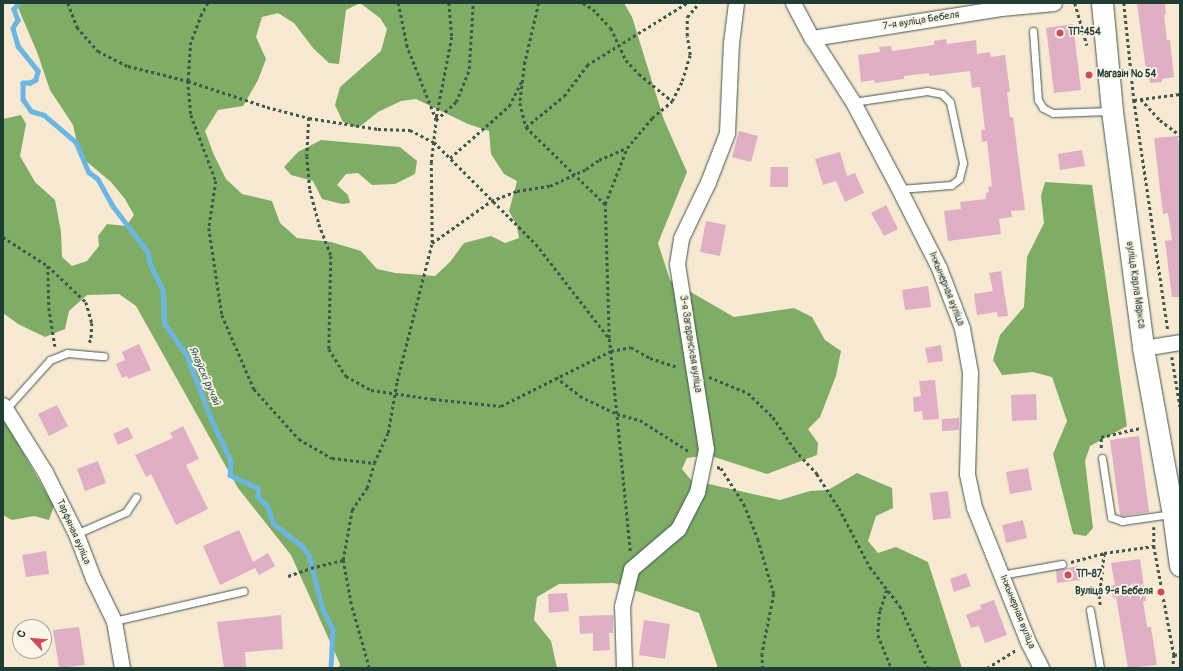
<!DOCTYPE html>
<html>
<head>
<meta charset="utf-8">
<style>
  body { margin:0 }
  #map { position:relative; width:1183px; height:671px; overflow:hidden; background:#f7e9d2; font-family:Pangolin,sans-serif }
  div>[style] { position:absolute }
  .forest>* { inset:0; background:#7fad66 }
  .stream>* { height:4.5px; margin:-2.25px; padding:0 2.25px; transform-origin:2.25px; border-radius:2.25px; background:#6bb7e4 }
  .building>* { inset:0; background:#e0afc6 }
  .path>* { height:2.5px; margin-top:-1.25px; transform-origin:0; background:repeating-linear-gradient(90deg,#3f574c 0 3px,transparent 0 6px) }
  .roads { filter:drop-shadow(0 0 1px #3f574c) drop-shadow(0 0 1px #3f574c) }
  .lane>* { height:7px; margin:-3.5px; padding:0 3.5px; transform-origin:3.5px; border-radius:3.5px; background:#fff }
  .street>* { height:15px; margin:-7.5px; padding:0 7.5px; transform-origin:7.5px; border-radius:7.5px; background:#fff }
  .secondary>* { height:21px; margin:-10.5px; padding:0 10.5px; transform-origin:10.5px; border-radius:10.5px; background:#fff }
  .dots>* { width:11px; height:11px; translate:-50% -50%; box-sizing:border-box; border:2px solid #fcf5e5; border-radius:50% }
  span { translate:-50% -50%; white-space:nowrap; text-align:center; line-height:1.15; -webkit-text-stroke:3.5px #fcf5e5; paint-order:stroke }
  .street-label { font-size:10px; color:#1f3d34 }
  .poi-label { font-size:10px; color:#1f3d34; font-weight:700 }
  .left { translate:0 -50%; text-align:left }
  .right { translate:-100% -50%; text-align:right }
  .water-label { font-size:11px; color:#325c60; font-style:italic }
  .frame { position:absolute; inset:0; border:4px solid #1f3d34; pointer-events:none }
  .north { position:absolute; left:12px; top:619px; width:40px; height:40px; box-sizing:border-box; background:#fcf5e5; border:1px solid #a4ab9e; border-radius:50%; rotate:296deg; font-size:11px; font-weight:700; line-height:16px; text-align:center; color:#1f3d34 }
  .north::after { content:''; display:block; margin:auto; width:14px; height:18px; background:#d1495b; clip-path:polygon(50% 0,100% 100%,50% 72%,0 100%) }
</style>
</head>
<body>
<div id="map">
  <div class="forest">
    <div style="clip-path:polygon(evenodd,16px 3px,624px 3px,632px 17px,664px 120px,687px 172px,658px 243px,670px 280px,734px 317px,794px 308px,812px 317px,825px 340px,841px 351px,836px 376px,820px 417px,808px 429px,818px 443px,817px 455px,767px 474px,708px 455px,687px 458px,682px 469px,691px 480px,780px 500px,810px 491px,828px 490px,857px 473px,892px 488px,893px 508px,876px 516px,868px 541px,878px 553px,896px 547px,928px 562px,962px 668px,718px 668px,699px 613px,614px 583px,559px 584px,537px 597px,534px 620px,551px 641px,557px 668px,339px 668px,340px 664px,291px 555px,238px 488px,136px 306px,119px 294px,87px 295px,69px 311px,65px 329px,45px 337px,18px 324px,3px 313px,3px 119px,21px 115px,26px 124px,20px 156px,35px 182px,55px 200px,61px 232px,62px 257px,72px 266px,87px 261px,99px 246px,98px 236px,107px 224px,126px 226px,134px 215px,125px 199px,111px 182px,80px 156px,73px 125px,50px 90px,37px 52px,16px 3px,360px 3px,380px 18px,387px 29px,381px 51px,340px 87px,335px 105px,343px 122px,358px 128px,378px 112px,401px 101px,416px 99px,468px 124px,489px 131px,491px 154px,504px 174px,517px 181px,509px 211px,517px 226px,519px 238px,505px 243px,491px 236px,464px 243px,450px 262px,435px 276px,395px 273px,377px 269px,361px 251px,331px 242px,297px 238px,280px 223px,272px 201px,242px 194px,226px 179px,214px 155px,205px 131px,218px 110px,243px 106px,258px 80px,266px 59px,256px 37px,262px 17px,278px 13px,294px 23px,313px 48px,329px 63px,339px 64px,346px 10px,360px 3px)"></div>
    <div style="clip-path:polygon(321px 140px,400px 147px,417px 161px,415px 174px,395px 184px,372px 185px,358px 173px,346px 174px,337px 185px,348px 195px,350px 203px,342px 204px,322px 199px,313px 181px,291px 175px,284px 167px,298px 152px)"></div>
    <div style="clip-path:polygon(1045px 182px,1092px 185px,1127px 426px,1090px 446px,1085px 461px,1093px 528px,1086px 536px,1073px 534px,1053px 454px,1067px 421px,1052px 377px,1033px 372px,1002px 375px,993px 360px,1000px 335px,1024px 307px,1027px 257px,1044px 223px,1041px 196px)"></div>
    <div style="clip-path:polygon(3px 418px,54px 506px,49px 520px,34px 516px,12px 520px,3px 515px)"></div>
  </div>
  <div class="stream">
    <div style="left:19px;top:3px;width:8px;rotate:130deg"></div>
    <div style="left:14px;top:9px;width:12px;rotate:70deg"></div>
    <div style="left:18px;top:20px;width:9px;rotate:122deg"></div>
    <div style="left:13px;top:28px;width:19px;rotate:74deg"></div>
    <div style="left:18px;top:46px;width:32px;rotate:51deg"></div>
    <div style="left:38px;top:71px;width:9px;rotate:103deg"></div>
    <div style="left:36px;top:80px;width:7px;rotate:153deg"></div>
    <div style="left:30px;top:83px;width:7px;rotate:180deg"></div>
    <div style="left:23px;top:83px;width:16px;rotate:90deg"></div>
    <div style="left:23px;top:99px;width:14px;rotate:56deg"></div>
    <div style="left:31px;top:111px;width:14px;rotate:17deg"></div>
    <div style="left:44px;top:115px;width:42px;rotate:40.2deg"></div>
    <div style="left:76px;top:142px;width:33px;rotate:67deg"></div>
    <div style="left:89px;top:172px;width:11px;rotate:38deg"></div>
    <div style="left:98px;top:179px;width:31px;rotate:61deg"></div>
    <div style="left:113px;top:206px;width:58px;rotate:52.7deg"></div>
    <div style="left:148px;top:252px;width:11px;rotate:80deg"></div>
    <div style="left:150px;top:263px;width:30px;rotate:64deg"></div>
    <div style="left:163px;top:290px;width:34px;rotate:87deg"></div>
    <div style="left:165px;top:324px;width:39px;rotate:55deg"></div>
    <div style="left:187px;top:356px;width:66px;rotate:68.8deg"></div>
    <div style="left:211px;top:418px;width:47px;rotate:65.1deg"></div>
    <div style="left:231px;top:461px;width:14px;rotate:94deg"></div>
    <div style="left:230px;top:475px;width:31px;rotate:25deg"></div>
    <div style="left:258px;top:488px;width:9px;rotate:90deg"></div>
    <div style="left:258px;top:497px;width:12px;rotate:42deg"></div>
    <div style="left:267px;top:505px;width:20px;rotate:70deg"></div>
    <div style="left:274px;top:524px;width:36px;rotate:38deg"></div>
    <div style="left:302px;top:546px;width:11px;rotate:52deg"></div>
    <div style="left:309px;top:555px;width:57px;rotate:75.7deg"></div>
    <div style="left:323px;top:610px;width:22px;rotate:63deg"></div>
    <div style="left:333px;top:630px;width:38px;rotate:93deg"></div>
  </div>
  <div class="building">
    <div style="clip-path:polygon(1137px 3px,1165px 3px,1166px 14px,1164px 15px,1167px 40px,1170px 40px,1174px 77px,1162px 79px,1162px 82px,1150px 83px,1149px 77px,1147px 78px)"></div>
    <div style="clip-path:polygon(1073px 24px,1081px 90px,1054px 93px,1046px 28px)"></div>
    <div style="clip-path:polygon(946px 39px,947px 44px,976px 40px,977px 54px,990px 52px,991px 57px,1005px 55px,1010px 92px,1007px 92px,1010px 117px,1013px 117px,1025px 210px,1011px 211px,1012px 217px,999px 219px,1001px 234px,948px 241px,944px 211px,961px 209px,960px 202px,986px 199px,986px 193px,989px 192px,988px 187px,992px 186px,987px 141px,982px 142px,981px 130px,985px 130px,980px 87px,972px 88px,970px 71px,929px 76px,929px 73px,904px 76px,904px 79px,875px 83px,874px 80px,861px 82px,858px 55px,880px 52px,879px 47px,891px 46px,892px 51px,934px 45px,934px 41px)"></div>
    <div style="clip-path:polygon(739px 131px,758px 136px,751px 162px,732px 157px)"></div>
    <div style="clip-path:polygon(1178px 136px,1180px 157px,1180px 297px,1172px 297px,1165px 241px,1172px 240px,1168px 213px,1163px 214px,1154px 138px)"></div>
    <div style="clip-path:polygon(1082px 150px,1085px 166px,1060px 170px,1058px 154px)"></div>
    <div style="clip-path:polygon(840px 152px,847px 176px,855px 173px,864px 193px,845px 202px,836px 181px,823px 185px,815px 159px)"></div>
    <div style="clip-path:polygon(771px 167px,788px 167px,788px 187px,770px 187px)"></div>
    <div style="clip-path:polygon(886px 205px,898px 229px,884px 236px,871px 213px)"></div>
    <div style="clip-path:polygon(706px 221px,726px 225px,720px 256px,700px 252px)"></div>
    <div style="clip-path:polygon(1001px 271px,1008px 316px,998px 317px,997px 312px,977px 315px,974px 294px,993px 291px,989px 273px)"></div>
    <div style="clip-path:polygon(928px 286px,931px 307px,905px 310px,902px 290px)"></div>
    <div style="clip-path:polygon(139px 344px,151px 370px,128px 379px,127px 376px,122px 378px,116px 364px,125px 360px,122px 352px)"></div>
    <div style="clip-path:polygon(941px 345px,943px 361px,928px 363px,925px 348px)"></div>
    <div style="clip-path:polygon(935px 380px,939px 419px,923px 420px,922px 411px,914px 412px,913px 397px,921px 396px,919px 381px)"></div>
    <div style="clip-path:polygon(1036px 394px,1037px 420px,1012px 421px,1011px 395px)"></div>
    <div style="clip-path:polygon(57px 405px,68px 426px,49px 436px,38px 414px)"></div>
    <div style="clip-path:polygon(959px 418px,959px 430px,942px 431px,942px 419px)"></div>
    <div style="clip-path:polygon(183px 426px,199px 459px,186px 465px,208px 509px,176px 525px,151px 474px,146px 477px,135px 455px,173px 438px,170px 433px)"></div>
    <div style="clip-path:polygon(128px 427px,133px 438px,118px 445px,113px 434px)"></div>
    <div style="clip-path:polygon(1139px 436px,1149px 512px,1123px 516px,1120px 515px,1110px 440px)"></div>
    <div style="clip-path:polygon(98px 461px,106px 483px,85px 491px,77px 469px)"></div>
    <div style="clip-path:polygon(1028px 468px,1032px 490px,1010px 494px,1006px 472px)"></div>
    <div style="clip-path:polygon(948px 491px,951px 518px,933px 520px,930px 493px)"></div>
    <div style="clip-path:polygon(1023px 520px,1027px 538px,1006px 543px,1002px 525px)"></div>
    <div style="clip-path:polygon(239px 530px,253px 562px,268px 553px,275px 566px,259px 575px,255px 568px,220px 585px,203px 546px)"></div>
    <div style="clip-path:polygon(46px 551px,49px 574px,26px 577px,22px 555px)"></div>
    <div style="clip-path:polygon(1140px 559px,1146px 601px,1143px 601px,1147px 627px,1151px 627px,1157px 665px,1128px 668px,1116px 597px,1113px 598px,1111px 586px,1115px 585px,1111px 563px)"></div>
    <div style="clip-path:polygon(1078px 566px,1080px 580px,1057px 583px,1056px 570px)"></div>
    <div style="clip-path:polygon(966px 573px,971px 586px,954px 592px,950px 579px)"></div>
    <div style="clip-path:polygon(567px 593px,569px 611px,549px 613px,548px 594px)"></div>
    <div style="clip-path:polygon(994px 600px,1007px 635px,985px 643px,979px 626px,971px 628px,966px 615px,981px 609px,980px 605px)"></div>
    <div style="clip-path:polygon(281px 615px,283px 649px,245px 652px,246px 668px,224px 668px,217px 622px)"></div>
    <div style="clip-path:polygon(613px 615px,613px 633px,609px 633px,610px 650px,593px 651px,593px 633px,580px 634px,579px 616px)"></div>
    <div style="clip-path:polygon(644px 620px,670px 624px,665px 659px,639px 655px)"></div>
    <div style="clip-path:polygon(79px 627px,85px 665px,59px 668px,53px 630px)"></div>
  </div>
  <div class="path">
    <div style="left:68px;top:3px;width:26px;rotate:69deg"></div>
    <div style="left:77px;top:27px;width:32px;rotate:49deg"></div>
    <div style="left:98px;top:51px;width:34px;rotate:27deg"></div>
    <div style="left:128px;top:66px;width:62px;rotate:14deg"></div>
    <div style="left:188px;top:81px;width:83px;rotate:18.2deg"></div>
    <div style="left:267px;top:107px;width:43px;rotate:14.7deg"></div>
    <div style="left:309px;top:118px;width:70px;rotate:9.1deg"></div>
    <div style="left:378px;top:129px;width:32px;rotate:2deg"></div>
    <div style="left:410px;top:130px;width:27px;rotate:27deg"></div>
    <div style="left:434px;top:142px;width:144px;rotate:45deg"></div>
    <div style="left:536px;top:244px;width:119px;rotate:52.2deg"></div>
    <div style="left:208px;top:3px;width:13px;rotate:119deg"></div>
    <div style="left:202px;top:14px;width:30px;rotate:111deg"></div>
    <div style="left:191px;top:42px;width:39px;rotate:94deg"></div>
    <div style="left:188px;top:81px;width:34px;rotate:85deg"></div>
    <div style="left:191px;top:115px;width:71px;rotate:69.3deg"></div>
    <div style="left:216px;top:181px;width:48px;rotate:98.5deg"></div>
    <div style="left:209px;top:228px;width:88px;rotate:81.5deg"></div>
    <div style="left:222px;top:315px;width:81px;rotate:66.6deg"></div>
    <div style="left:254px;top:389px;width:67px;rotate:48deg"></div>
    <div style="left:299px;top:439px;width:38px;rotate:30deg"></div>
    <div style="left:332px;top:458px;width:42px;rotate:6.8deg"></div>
    <div style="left:449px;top:3px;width:34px;rotate:85deg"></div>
    <div style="left:452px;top:37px;width:85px;rotate:100.9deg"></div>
    <div style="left:436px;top:120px;width:27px;rotate:-42deg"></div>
    <div style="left:456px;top:102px;width:35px;rotate:-68deg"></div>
    <div style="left:469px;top:69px;width:66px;rotate:-86.5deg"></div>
    <div style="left:539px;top:3px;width:61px;rotate:103.3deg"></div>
    <div style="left:525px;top:62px;width:41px;rotate:97deg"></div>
    <div style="left:520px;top:103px;width:25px;rotate:76deg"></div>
    <div style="left:526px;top:127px;width:110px;rotate:44.3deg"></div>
    <div style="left:583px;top:3px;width:12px;rotate:31deg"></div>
    <div style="left:593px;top:9px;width:26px;rotate:47deg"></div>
    <div style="left:611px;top:28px;width:35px;rotate:65deg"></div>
    <div style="left:626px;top:60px;width:19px;rotate:47deg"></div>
    <div style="left:639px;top:74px;width:43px;rotate:39.3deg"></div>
    <div style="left:1075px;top:3px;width:44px;rotate:74.1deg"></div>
    <div style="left:1124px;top:3px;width:98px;rotate:84.1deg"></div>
    <div style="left:1134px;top:100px;width:232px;rotate:81.6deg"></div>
    <div style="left:1141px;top:99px;width:28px;rotate:48deg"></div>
    <div style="left:1160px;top:120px;width:25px;rotate:37deg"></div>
    <div style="left:1134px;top:100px;width:46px;rotate:-7.4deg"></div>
    <div style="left:309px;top:118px;width:38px;rotate:93deg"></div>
    <div style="left:307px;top:156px;width:34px;rotate:85deg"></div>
    <div style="left:310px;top:190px;width:35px;rotate:75deg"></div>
    <div style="left:319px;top:224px;width:34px;rotate:69deg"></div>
    <div style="left:331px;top:256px;width:93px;rotate:91.2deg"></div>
    <div style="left:329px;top:349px;width:32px;rotate:58deg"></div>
    <div style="left:346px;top:376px;width:29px;rotate:29deg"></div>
    <div style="left:371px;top:390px;width:63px;rotate:8.3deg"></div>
    <div style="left:433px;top:399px;width:68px;rotate:5.9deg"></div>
    <div style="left:501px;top:406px;width:123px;rotate:-26.6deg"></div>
    <div style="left:611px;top:351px;width:20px;rotate:-11deg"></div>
    <div style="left:631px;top:347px;width:22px;rotate:30deg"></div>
    <div style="left:650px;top:358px;width:29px;rotate:18deg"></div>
    <div style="left:526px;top:127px;width:49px;rotate:-39.2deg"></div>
    <div style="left:564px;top:96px;width:39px;rotate:-53deg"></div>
    <div style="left:587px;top:65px;width:118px;rotate:-31.8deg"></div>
    <div style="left:450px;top:158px;width:79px;rotate:-41.4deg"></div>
    <div style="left:509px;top:106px;width:27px;rotate:-63deg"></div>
    <div style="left:3px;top:237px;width:54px;rotate:32.8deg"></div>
    <div style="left:48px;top:266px;width:52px;rotate:43.5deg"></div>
    <div style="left:86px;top:302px;width:22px;rotate:74deg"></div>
    <div style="left:92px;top:323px;width:17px;rotate:93deg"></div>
    <div style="left:91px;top:340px;width:5px;rotate:127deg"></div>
    <div style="left:432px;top:243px;width:72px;rotate:-35.4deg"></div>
    <div style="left:491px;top:201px;width:28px;rotate:-21deg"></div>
    <div style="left:517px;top:191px;width:33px;rotate:-9deg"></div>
    <div style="left:550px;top:186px;width:40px;rotate:-25deg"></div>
    <div style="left:586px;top:169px;width:16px;rotate:-35deg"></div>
    <div style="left:599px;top:160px;width:30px;rotate:-24deg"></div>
    <div style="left:48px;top:266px;width:42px;rotate:88.6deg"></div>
    <div style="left:49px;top:308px;width:39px;rotate:81deg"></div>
    <div style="left:1172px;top:357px;width:50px;rotate:80.7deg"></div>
    <div style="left:556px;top:377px;width:31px;rotate:38deg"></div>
    <div style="left:580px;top:396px;width:41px;rotate:25.9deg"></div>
    <div style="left:617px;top:414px;width:24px;rotate:15deg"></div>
    <div style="left:640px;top:420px;width:59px;rotate:32.6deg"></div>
    <div style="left:709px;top:377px;width:42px;rotate:22.3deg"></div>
    <div style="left:748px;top:393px;width:35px;rotate:44deg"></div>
    <div style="left:773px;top:417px;width:40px;rotate:56deg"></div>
    <div style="left:795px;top:450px;width:33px;rotate:47deg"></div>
    <div style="left:817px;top:474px;width:40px;rotate:57.1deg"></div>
    <div style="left:839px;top:508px;width:67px;rotate:62.3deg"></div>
    <div style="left:870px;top:567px;width:49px;rotate:52.4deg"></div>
    <div style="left:900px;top:606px;width:68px;rotate:65.7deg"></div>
    <div style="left:1101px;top:448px;width:11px;rotate:-90deg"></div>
    <div style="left:1101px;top:437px;width:39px;rotate:-13deg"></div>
    <div style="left:717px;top:467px;width:4px;rotate:14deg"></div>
    <div style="left:721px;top:468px;width:43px;rotate:57.4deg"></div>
    <div style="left:744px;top:504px;width:38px;rotate:68deg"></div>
    <div style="left:758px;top:539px;width:57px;rotate:73.8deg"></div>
    <div style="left:774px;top:594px;width:61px;rotate:101.3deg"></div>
    <div style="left:762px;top:654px;width:14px;rotate:86deg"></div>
    <div style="left:1154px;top:527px;width:19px;rotate:90deg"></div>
    <div style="left:1154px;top:546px;width:111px;rotate:79.6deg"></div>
    <div style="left:1174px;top:655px;width:13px;rotate:94deg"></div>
    <div style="left:630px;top:551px;width:214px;rotate:-95.6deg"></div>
    <div style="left:609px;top:338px;width:134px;rotate:-91.7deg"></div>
    <div style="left:605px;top:204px;width:60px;rotate:-68.6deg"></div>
    <div style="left:627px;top:148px;width:39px;rotate:-50deg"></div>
    <div style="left:652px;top:118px;width:26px;rotate:-40deg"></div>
    <div style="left:672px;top:101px;width:22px;rotate:-63deg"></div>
    <div style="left:682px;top:81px;width:27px;rotate:-73deg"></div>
    <div style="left:690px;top:55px;width:19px;rotate:-99deg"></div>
    <div style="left:687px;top:36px;width:19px;rotate:-90deg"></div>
    <div style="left:687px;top:17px;width:18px;rotate:-49deg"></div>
    <div style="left:1071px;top:562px;width:34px;rotate:-15deg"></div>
    <div style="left:288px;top:576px;width:24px;rotate:-19deg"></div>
    <div style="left:311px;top:568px;width:33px;rotate:-14deg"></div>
    <div style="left:887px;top:590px;width:22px;rotate:108deg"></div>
    <div style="left:880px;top:611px;width:24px;rotate:95deg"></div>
    <div style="left:878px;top:635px;width:35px;rotate:68deg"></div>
    <div style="left:1100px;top:605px;width:7px;rotate:-98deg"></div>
    <div style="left:1099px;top:598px;width:45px;rotate:-83.7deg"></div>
    <div style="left:1104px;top:553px;width:50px;rotate:-8deg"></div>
    <div style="left:1174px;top:655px;width:6px;rotate:-9deg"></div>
    <div style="left:369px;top:668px;width:66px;rotate:-105.7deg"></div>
    <div style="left:351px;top:604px;width:45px;rotate:-100.3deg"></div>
    <div style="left:343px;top:560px;width:51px;rotate:-79.8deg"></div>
    <div style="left:352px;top:510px;width:27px;rotate:-56deg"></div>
    <div style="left:367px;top:488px;width:26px;rotate:-74deg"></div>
    <div style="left:374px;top:463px;width:33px;rotate:-65deg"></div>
    <div style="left:388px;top:433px;width:53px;rotate:-80.2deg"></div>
    <div style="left:397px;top:381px;width:142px;rotate:-75.8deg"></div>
    <div style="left:432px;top:243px;width:80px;rotate:-90.7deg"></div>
    <div style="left:431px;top:163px;width:43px;rotate:-83.4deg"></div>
    <div style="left:436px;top:120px;width:79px;rotate:-111.7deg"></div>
    <div style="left:407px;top:47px;width:45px;rotate:-101.6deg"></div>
    <div style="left:987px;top:668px;width:34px;rotate:-32deg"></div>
  </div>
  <div class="roads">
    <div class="lane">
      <div style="left:1033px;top:31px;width:69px;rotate:85.9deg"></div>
      <div style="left:1038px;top:100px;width:9px;rotate:58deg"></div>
      <div style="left:1043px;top:108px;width:11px;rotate:27deg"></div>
      <div style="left:1053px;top:113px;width:57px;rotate:-2deg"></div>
      <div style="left:853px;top:102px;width:75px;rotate:-8.5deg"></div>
      <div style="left:927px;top:91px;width:15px;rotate:11deg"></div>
      <div style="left:942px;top:94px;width:11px;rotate:45deg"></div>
      <div style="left:950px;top:102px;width:62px;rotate:78deg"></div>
      <div style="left:963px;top:163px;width:16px;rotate:104deg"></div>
      <div style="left:959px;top:179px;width:10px;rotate:143deg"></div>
      <div style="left:951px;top:185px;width:52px;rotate:175.6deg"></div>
      <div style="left:6px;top:409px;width:66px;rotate:-48.1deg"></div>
      <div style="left:50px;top:360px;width:18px;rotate:-22deg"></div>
      <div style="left:67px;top:353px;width:37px;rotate:5deg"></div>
      <div style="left:1102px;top:458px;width:60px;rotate:81.3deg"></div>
      <div style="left:1111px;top:517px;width:12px;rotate:20deg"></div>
      <div style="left:1122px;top:521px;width:49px;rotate:-8.1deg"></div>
      <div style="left:76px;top:534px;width:55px;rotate:-23.7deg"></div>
      <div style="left:126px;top:512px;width:18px;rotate:-56deg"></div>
      <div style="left:1001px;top:575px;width:62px;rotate:-10.2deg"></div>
      <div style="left:1090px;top:610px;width:59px;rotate:80.2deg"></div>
      <div style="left:114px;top:621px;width:133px;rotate:-13deg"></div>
    </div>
    <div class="street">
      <div style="left:793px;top:3px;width:40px;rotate:62deg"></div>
      <div style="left:812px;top:38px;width:76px;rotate:57.4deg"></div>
      <div style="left:853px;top:102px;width:98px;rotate:62.1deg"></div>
      <div style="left:899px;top:189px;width:89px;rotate:63.1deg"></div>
      <div style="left:939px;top:268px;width:64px;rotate:69deg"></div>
      <div style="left:962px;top:328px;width:45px;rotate:79.7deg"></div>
      <div style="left:970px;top:372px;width:102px;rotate:91.7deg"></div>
      <div style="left:967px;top:474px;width:34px;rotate:78deg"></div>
      <div style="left:974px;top:507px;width:145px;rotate:68.2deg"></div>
      <div style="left:1028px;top:642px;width:29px;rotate:63deg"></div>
      <div style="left:812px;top:38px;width:191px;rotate:-9deg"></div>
      <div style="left:1001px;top:8px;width:53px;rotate:-5.4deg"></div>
      <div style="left:1143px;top:348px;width:37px;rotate:-9deg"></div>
      <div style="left:3px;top:405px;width:79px;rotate:57.9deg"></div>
      <div style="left:45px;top:472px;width:69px;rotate:63.4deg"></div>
      <div style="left:76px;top:534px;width:47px;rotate:68.9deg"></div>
      <div style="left:93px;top:578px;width:48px;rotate:64deg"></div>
      <div style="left:114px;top:621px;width:48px;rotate:80.3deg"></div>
      <div style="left:624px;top:668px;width:62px;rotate:-91.8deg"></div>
      <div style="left:622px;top:606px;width:38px;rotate:-76deg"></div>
      <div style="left:631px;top:569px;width:62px;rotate:-40.4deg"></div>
      <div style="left:678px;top:529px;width:42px;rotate:-62.8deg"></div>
      <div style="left:697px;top:492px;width:44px;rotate:-78.2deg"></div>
      <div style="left:706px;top:449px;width:187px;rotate:-98.9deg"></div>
      <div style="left:677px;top:264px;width:26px;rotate:-81deg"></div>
      <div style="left:681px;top:238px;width:62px;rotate:-64.3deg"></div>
      <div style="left:708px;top:182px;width:53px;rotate:-68.8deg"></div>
      <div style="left:727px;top:133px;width:90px;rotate:-87.5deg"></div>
      <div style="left:731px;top:43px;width:40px;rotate:-82.9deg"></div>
    </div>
    <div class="secondary">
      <div style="left:1102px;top:3px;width:108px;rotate:84.7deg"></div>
      <div style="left:1112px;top:111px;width:239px;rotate:82.5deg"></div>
      <div style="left:1143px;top:348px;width:169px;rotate:79.8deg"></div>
      <div style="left:1173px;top:514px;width:52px;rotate:82.3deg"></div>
    </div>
  </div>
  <div class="dots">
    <div style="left:1060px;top:33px;background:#d1495b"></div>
    <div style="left:1089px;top:75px;background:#d1495b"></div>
    <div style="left:1068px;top:575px;background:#d1495b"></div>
    <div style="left:1161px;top:592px;background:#d1495b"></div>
  </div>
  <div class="street-label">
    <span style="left:921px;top:21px;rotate:-9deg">7-я вуліца Бебеля</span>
    <span style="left:1135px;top:285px;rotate:82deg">вуліца Карла Маркса</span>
    <span style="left:946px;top:289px;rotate:68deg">Інжынерная вуліца</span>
    <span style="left:690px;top:344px;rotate:81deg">3-я Загаранская вуліца</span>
    <span style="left:73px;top:532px;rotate:66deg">Тарфяная вуліца</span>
    <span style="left:1017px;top:612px;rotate:68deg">Інжынерная вуліца</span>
  </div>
  <div class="poi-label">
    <span class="left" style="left:1068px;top:33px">ТП-454</span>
    <span class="left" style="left:1097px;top:75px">Магазін № 54</span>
    <span class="left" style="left:1076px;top:575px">ТП-87</span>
    <span class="right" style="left:1153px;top:592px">Вуліца 9-я Бебеля</span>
  </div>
  <div class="water-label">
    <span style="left:204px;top:376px;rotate:66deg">Янаўскі ручай</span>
  </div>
  <div class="frame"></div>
  <div class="north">С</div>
</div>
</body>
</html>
